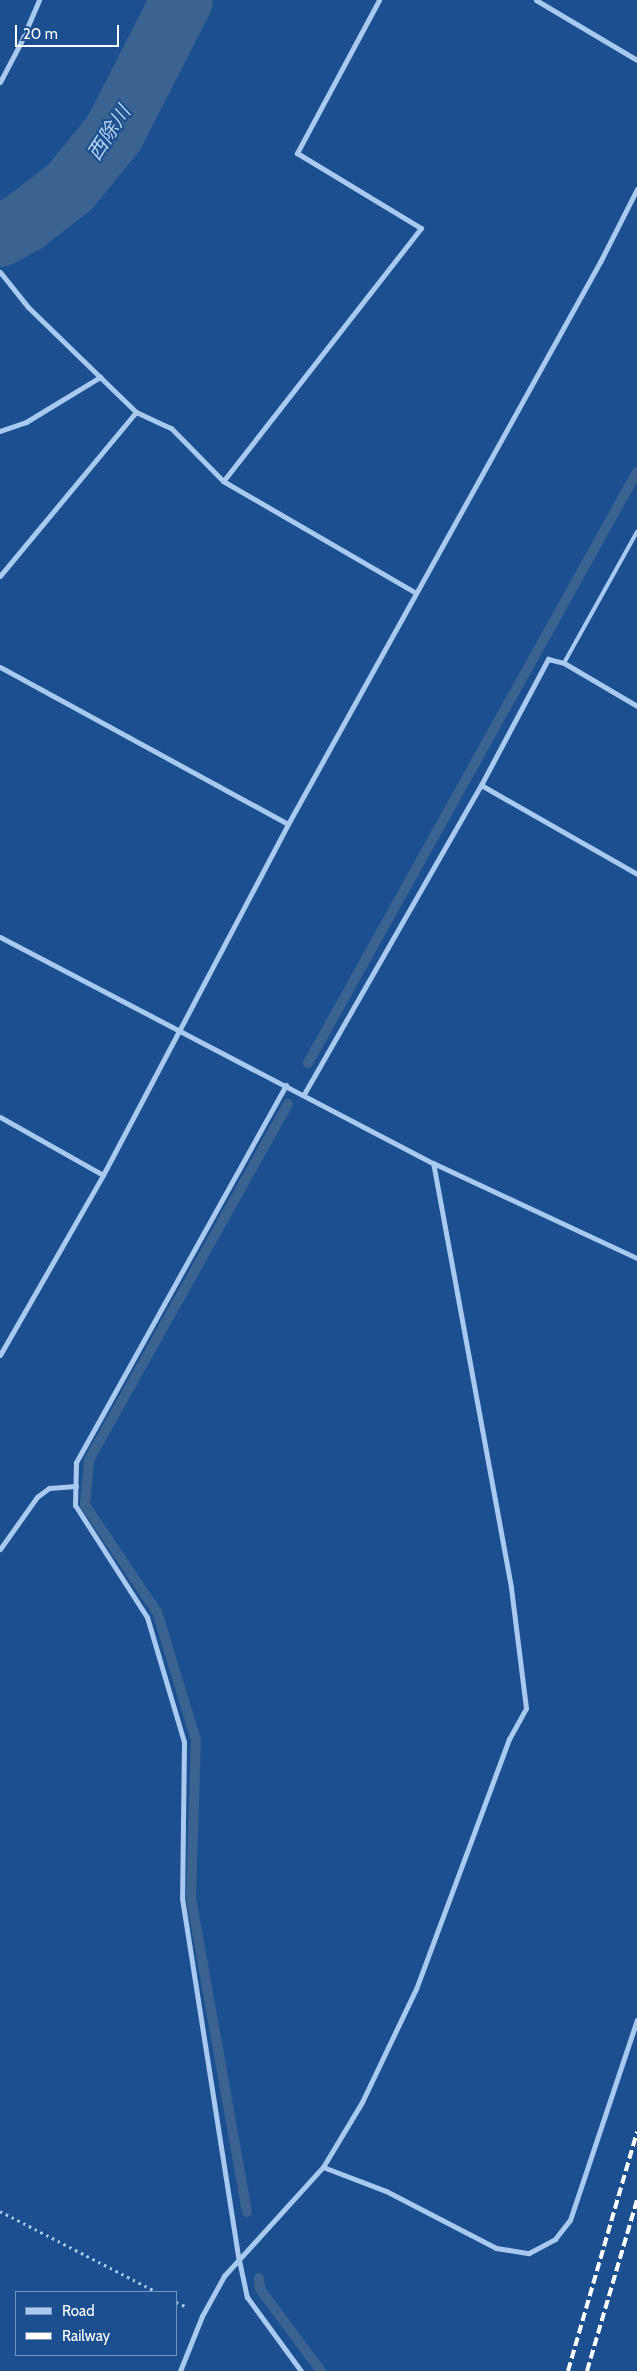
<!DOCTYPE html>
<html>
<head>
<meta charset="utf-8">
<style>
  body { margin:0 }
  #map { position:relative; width:637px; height:2371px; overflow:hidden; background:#1b4f8f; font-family:Cabin,"Noto Sans JP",sans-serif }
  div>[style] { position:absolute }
  .stream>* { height:10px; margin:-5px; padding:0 5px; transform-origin:5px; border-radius:5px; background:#3c6290 }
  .river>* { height:62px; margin:-31px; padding:0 31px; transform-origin:31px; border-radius:31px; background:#3c6290 }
  .path>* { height:3px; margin-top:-1.5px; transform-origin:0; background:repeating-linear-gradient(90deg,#a9c9ee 0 2.5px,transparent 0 6.5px) }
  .service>* { height:4px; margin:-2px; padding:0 2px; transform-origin:2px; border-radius:2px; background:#a9c9ee }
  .minor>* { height:5px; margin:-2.5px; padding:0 2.5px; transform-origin:2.5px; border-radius:2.5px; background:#a9c9ee }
  .rail>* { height:4px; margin-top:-2px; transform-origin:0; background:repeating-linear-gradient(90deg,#fff 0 9px,transparent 0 13px) }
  span { translate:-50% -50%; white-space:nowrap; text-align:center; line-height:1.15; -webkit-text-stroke:4px #1b4f8f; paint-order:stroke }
  .water-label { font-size:20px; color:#b5d3f5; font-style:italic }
  .legend { position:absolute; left:15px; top:2291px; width:162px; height:65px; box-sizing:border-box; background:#1b4f8f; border:1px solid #7695bc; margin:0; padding:6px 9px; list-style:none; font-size:15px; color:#fff }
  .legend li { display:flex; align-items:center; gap:10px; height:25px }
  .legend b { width:25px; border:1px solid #7695bc }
  .scale { position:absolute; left:15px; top:25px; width:104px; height:22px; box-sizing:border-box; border:2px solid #fff; border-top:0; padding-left:6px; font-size:15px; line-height:18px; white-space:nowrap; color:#fff; -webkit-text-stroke:4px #1b4f8f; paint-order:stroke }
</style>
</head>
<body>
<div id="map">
  <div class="stream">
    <div style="left:308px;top:1063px;width:676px;rotate:-60.9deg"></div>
    <div style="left:247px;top:2212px;width:320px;rotate:-100.1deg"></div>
    <div style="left:191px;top:1897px;width:157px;rotate:-88.2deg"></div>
    <div style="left:196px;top:1740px;width:134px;rotate:-106.9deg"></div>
    <div style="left:157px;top:1612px;width:129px;rotate:-123.9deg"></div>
    <div style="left:85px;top:1505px;width:45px;rotate:-84.9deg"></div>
    <div style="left:89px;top:1460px;width:408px;rotate:-60.8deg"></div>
    <div style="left:259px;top:2278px;width:11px;rotate:85deg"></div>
    <div style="left:260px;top:2289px;width:102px;rotate:53.4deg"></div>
  </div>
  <div class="river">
    <div style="left:0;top:236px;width:29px;rotate:-29deg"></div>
    <div style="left:25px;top:222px;width:57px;rotate:-37.9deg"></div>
    <div style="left:70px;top:187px;width:70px;rotate:-50.8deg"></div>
    <div style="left:114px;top:133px;width:149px;rotate:-62.9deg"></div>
  </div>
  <div class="path">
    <div style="left:0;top:2211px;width:177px;rotate:27.3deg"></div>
    <div style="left:176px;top:2302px;width:10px;rotate:24deg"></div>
  </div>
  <div class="service">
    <div style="left:564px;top:663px;width:150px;rotate:-60.9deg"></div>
  </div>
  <div class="minor">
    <div style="left:379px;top:0;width:174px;rotate:118.2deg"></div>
    <div style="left:297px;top:153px;width:145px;rotate:31.2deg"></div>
    <div style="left:421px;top:228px;width:321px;rotate:128deg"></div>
    <div style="left:223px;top:481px;width:223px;rotate:30.1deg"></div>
    <div style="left:536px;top:0;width:117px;rotate:30.7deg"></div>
    <div style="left:0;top:82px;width:45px;rotate:-62.3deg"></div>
    <div style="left:21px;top:42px;width:46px;rotate:-66.8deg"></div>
    <div style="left:0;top:272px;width:45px;rotate:51.3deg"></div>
    <div style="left:28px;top:307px;width:151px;rotate:44.2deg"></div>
    <div style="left:136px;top:412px;width:213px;rotate:129.7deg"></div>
    <div style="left:136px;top:412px;width:38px;rotate:25deg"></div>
    <div style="left:171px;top:428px;width:74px;rotate:45.5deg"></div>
    <div style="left:0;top:431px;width:28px;rotate:-19deg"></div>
    <div style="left:26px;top:422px;width:87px;rotate:-31.3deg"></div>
    <div style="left:0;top:667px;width:328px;rotate:28.6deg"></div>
    <div style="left:481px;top:785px;width:180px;rotate:29.7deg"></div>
    <div style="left:0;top:937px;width:488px;rotate:27.6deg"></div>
    <div style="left:433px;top:1163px;width:225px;rotate:25deg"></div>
    <div style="left:286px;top:1085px;width:432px;rotate:119.1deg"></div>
    <div style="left:76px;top:1463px;width:42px;rotate:91.4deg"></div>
    <div style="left:75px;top:1505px;width:133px;rotate:57.3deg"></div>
    <div style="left:147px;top:1617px;width:130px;rotate:73.5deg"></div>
    <div style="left:184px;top:1742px;width:156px;rotate:90.7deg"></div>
    <div style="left:182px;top:1898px;width:366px;rotate:81.1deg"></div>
    <div style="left:239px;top:2260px;width:38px;rotate:78deg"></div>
    <div style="left:247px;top:2297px;width:92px;rotate:53.9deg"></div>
    <div style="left:304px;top:1094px;width:356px;rotate:-60.2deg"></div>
    <div style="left:481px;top:785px;width:143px;rotate:-62deg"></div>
    <div style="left:548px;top:659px;width:16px;rotate:14deg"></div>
    <div style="left:564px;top:663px;width:85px;rotate:30.5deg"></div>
    <div style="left:0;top:1117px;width:118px;rotate:29.4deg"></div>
    <div style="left:0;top:1355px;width:207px;rotate:-60.2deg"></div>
    <div style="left:103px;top:1175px;width:397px;rotate:-62.2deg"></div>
    <div style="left:288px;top:824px;width:643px;rotate:-60.96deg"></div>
    <div style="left:600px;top:262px;width:82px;rotate:-63.1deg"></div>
    <div style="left:0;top:1549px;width:64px;rotate:-54.6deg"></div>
    <div style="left:37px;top:1497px;width:15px;rotate:-37deg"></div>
    <div style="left:49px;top:1488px;width:27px;rotate:-4deg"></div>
    <div style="left:323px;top:2167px;width:67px;rotate:20.9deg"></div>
    <div style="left:386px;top:2191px;width:124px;rotate:27.4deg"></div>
    <div style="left:496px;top:2248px;width:33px;rotate:9deg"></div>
    <div style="left:529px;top:2253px;width:30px;rotate:-28deg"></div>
    <div style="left:555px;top:2239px;width:24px;rotate:-52deg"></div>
    <div style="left:570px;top:2220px;width:211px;rotate:-71.5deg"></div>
    <div style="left:180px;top:2371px;width:59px;rotate:-68.2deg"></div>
    <div style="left:202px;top:2316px;width:46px;rotate:-61.2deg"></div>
    <div style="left:224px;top:2276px;width:147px;rotate:-47.8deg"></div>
    <div style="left:323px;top:2167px;width:76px;rotate:-59deg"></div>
    <div style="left:362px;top:2102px;width:125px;rotate:-64.5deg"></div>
    <div style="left:416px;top:1989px;width:267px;rotate:-69.6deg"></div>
    <div style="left:509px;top:1739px;width:35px;rotate:-61deg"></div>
    <div style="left:526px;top:1708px;width:122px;rotate:-97.1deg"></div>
    <div style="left:511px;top:1587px;width:431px;rotate:-100.4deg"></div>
  </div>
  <div class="rail">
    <div style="left:568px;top:2371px;width:249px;rotate:-73.9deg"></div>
    <div style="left:587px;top:2371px;width:178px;rotate:-73.7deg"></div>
  </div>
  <div class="water-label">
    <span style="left:109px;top:133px;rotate:-57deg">西除川</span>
  </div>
  <ul class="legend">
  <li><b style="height:6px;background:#a9c9ee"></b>Road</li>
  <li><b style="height:6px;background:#fff"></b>Railway</li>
  </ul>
  <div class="scale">20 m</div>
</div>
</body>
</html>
